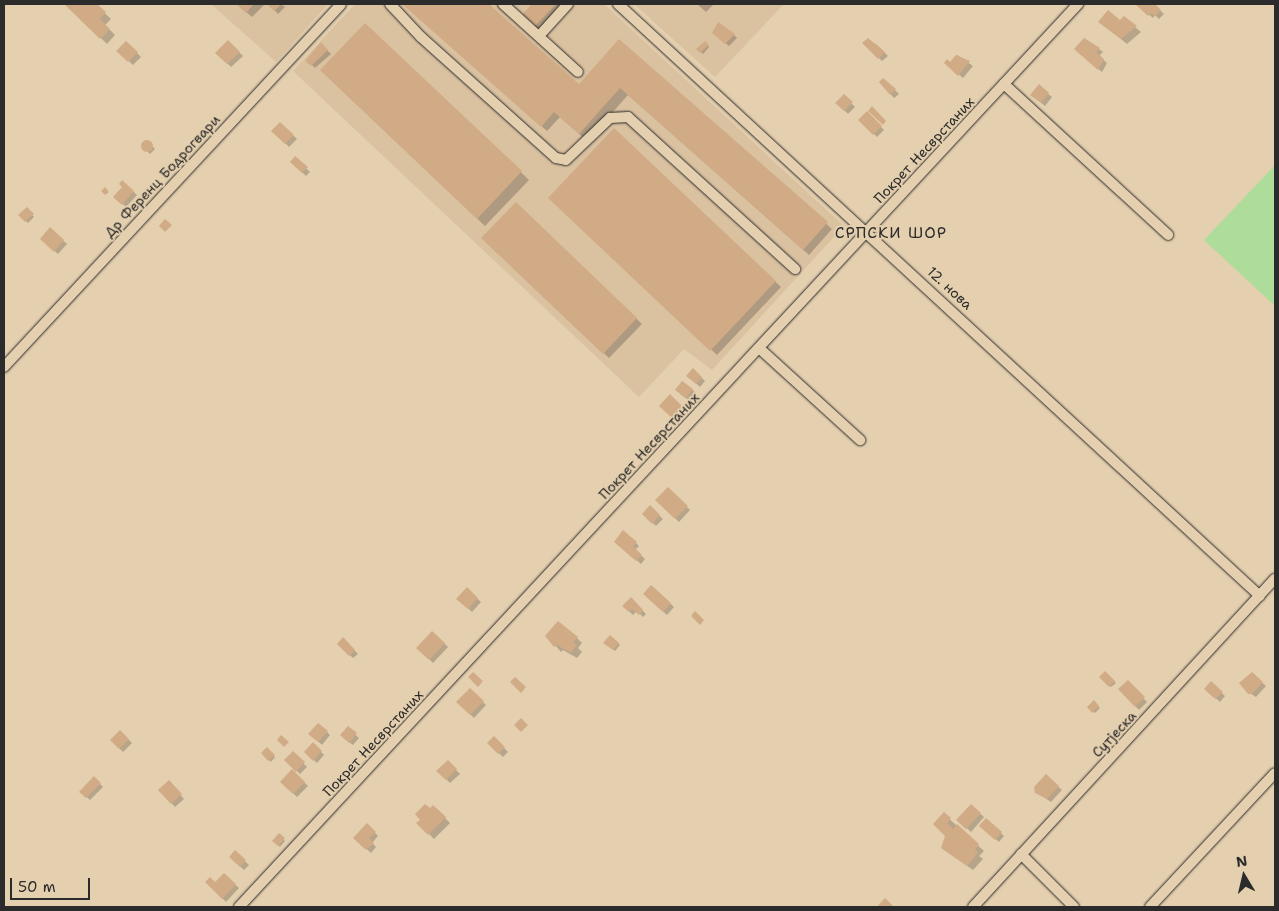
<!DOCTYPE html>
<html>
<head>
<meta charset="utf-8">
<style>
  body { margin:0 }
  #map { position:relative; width:1279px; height:911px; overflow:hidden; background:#e4cfae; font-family:"Shantell Sans",sans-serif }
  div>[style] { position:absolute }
  .built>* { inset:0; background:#dac1a0 }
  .green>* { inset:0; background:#aedc9b }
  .shadow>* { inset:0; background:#0003 }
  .building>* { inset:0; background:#d0ab86 }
  .round { border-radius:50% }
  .roads { filter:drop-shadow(0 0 1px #2b2b2b) drop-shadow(0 0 1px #2b2b2b) }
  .minor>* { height:10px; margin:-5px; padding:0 5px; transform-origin:5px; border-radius:5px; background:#e4cfae }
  span { translate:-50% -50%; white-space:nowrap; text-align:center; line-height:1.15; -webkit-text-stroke:4px #e4cfae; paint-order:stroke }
  .street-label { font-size:14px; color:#2b2b2b }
  .quarter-label { font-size:16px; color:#2b2b2b; letter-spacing:1px }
  .frame { position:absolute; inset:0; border:5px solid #2b2b2b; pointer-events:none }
  .north { position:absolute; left:1219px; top:851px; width:50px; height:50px; -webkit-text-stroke:4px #e4cfae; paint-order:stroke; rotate:351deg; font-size:14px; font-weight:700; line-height:20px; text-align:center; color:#2b2b2b }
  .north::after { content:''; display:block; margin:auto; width:18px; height:22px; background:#2b2b2b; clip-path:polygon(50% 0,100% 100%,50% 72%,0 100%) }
  .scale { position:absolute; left:10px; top:878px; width:80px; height:22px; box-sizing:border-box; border:2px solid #2b2b2b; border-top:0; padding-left:6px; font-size:15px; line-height:18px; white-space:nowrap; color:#2b2b2b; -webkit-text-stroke:4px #e4cfae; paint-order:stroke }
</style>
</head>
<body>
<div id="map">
  <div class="built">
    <div style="clip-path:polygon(211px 4px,328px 4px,276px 62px)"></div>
    <div style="clip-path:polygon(355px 4px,604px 4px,844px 226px,712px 370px,684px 349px,639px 397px,293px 71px)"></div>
    <div style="clip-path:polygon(634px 4px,784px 4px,715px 77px)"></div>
  </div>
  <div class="green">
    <div style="clip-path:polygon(1275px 165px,1275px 306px,1204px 240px)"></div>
  </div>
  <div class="shadow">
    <div style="clip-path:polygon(66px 4px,95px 4px,111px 19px,105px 25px,115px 35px,107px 44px)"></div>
    <div style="clip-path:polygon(237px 4px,265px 4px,252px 17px)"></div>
    <div style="clip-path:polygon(269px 4px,281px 4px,285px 7px,278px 14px)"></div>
    <div style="clip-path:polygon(403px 4px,487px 4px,579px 86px,619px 40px,832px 229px,809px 255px,628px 95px,587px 141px,560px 117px,547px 131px)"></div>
    <div style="clip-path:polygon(534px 4px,567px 4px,539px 33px,522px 17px)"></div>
    <div style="clip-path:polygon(697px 4px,714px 4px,706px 12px)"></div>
    <div style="clip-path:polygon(1137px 4px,1153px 4px,1164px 14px,1159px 19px,1155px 15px,1153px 18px)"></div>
    <div style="clip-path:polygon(1124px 18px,1141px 32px,1127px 44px,1100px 22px,1121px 22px)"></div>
    <div style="clip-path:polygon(365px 24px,529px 180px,485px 226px,329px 78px)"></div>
    <div style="clip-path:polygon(734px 35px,737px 38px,729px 46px,717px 36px)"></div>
    <div style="clip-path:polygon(126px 42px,141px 57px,133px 65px,118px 51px)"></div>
    <div style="clip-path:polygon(228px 42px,243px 56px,231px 67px,217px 53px)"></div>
    <div style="clip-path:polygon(705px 43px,709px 47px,703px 54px,698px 49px)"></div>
    <div style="clip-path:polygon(864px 43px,876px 44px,888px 56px,882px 61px)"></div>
    <div style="clip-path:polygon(321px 44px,331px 54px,315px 68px,307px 60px)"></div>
    <div style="clip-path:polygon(1099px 49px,1103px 52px,1099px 56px,1107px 63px,1102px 72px,1079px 53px)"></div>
    <div style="clip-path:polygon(957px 55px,973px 66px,963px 78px,945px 63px,950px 64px)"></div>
    <div style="clip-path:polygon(883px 79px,899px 94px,894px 98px,880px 82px)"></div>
    <div style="clip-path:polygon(1048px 94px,1052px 97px,1045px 106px,1035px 98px)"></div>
    <div style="clip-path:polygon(844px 96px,855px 107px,848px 114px,837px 103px)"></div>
    <div style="clip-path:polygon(867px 113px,884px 130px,877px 137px,860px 120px)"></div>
    <div style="clip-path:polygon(280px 123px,297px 139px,289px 147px,273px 131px)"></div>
    <div style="clip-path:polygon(614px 130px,781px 287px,717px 355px,550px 198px)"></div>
    <div style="clip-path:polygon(146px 140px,155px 149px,150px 154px,141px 145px)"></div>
    <div style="clip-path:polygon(295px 158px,310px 172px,306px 176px,291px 162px)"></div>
    <div style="clip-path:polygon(123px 182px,137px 195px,126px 207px,115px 197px,124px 188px)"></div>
    <div style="clip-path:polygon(516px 204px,642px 324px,609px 358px,483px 238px)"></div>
    <div style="clip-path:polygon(27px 209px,34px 217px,28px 223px,20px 215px)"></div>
    <div style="clip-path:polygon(50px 229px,67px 244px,58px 254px,41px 239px)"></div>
    <div style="clip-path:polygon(693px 370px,705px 381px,700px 387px,688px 376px)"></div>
    <div style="clip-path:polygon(683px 382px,696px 393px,690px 401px,680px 394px)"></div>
    <div style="clip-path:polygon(671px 396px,686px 411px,676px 421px,661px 406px)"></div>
    <div style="clip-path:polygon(668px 489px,690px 510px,679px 522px,657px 500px)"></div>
    <div style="clip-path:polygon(650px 507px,663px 519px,656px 526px,644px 514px)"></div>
    <div style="clip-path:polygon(636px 543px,639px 546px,635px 550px,645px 559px,641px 564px,619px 545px)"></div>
    <div style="clip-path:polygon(652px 586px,674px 607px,667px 615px,644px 594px)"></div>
    <div style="clip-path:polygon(467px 589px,481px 602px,472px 612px,458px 599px)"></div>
    <div style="clip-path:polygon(631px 599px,646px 614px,643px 617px,637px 611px,633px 615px,624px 606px)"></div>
    <div style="clip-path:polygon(432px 632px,448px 647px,433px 663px,418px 648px)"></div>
    <div style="clip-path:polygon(547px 636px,577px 638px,582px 643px,578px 648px,582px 652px,577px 658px,563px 650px,561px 652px)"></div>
    <div style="clip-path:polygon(610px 637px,620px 645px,615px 651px,605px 642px)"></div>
    <div style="clip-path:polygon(343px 639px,358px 654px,353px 658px,338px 644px)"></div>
    <div style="clip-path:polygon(1105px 672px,1116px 683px,1111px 687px,1101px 677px)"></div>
    <div style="clip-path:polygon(1252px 674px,1266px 686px,1256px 697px,1248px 692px)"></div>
    <div style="clip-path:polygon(1128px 682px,1147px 702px,1139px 710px,1119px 689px)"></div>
    <div style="clip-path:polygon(1211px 683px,1225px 696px,1220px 702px,1206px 689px)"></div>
    <div style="clip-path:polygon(470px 690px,486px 705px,474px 718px,458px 702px)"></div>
    <div style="clip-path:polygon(1094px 702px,1100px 708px,1095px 713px,1089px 707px)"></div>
    <div style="clip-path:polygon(348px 728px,359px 738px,353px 745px,345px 739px)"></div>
    <div style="clip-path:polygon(120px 731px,132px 743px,123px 752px,111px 740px)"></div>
    <div style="clip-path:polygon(327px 732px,330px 735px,322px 745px,310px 734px)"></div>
    <div style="clip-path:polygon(494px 738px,508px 752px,503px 757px,488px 743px)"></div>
    <div style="clip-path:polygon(313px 744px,324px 755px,317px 763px,305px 752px)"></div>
    <div style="clip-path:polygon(267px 749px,275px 757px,271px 762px,263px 753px)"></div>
    <div style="clip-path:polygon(293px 753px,307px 767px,300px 774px,286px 760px)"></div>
    <div style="clip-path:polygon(448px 762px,460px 774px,450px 783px,438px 771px)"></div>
    <div style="clip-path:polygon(292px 771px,308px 786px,297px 797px,281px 782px)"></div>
    <div style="clip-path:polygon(1046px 776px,1062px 790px,1051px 802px,1036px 792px)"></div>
    <div style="clip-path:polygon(94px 778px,103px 787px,90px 800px,81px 792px)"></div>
    <div style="clip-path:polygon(169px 782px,184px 799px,175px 807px,160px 790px)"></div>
    <div style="clip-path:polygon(433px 806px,450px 823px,434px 839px,418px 823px)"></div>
    <div style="clip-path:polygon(971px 806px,984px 817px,971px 832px,958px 820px)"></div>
    <div style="clip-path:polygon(944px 814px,984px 851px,979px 856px,983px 859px,973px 870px,949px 853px)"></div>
    <div style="clip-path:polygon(986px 820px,1004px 836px,999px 842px,981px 826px)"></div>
    <div style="clip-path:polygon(367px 825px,378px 836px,372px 843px,376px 847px,371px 853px,355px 838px)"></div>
    <div style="clip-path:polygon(279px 835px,285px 841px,280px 847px,274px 841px)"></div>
    <div style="clip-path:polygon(235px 852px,249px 865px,244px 870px,230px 857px)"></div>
    <div style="clip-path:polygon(224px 875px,239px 888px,226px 902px,207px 882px,215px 884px)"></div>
  </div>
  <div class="building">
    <div style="clip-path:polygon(64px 4px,97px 4px,106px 12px,100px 19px,110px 29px,100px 39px)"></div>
    <div style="clip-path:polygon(236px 4px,254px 4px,246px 13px)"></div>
    <div style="clip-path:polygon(267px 4px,282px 4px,274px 11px)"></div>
    <div style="clip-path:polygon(402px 4px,489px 4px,579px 84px,619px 39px,828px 222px,803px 250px,620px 88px,579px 134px,554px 112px,541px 127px)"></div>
    <div style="clip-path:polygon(532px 4px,556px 4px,533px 28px,520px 17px)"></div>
    <div style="clip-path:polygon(1135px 4px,1155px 4px,1161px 10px,1155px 16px,1151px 13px,1148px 16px)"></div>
    <div style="clip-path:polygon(1108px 10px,1120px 20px,1124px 16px,1137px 26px,1121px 39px,1098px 22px)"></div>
    <div style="clip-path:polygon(718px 22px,735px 34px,725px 44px,712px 33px)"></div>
    <div style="clip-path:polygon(365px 23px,522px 171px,477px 219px,320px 70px)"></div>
    <div style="clip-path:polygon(868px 38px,885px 52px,878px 59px,862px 43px)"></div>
    <div style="clip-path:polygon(1084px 38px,1100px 48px,1096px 52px,1104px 59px,1098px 70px,1074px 49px)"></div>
    <div style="clip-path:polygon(228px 40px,240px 52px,227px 64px,215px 53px)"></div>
    <div style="clip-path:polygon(126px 41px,138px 52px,128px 62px,116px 51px)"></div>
    <div style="clip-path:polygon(705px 41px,709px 45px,700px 53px,696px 49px)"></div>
    <div style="clip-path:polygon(321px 42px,328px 50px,311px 66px,305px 61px)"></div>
    <div style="clip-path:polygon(956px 55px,970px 61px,958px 76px,944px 63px,947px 59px,950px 62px)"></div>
    <div style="clip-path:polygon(883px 78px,896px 89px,890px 95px,879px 82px)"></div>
    <div style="clip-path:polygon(1039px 84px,1049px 93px,1041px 103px,1030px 95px)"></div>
    <div style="clip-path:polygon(844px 94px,853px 102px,844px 111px,835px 103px)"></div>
    <div style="clip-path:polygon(872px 106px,886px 121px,883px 125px,868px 111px)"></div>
    <div style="clip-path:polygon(867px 111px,882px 126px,873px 135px,858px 120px)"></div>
    <div style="clip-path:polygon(280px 122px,294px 135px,285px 144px,271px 131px)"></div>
    <div style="clip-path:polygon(614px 128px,776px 281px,710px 351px,548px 198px)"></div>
    <div class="round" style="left:141px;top:140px;width:12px;height:12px"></div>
    <div style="clip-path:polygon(295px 156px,308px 167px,302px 173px,290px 162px)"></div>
    <div style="clip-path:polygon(122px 180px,134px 191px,122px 205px,113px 197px,122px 187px,119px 184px)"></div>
    <div style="clip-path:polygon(105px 187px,109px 192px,105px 195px,101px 191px)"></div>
    <div style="clip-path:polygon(516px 202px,637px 318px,603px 354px,481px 238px)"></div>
    <div style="clip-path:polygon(27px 207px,34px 214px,25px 222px,18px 215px)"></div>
    <div style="clip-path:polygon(165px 219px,172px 225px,165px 232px,159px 226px)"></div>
    <div style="clip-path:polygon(50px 227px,64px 240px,54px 252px,40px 239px)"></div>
    <div style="clip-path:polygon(693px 368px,702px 377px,696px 384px,686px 376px)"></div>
    <div style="clip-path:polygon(682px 381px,693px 389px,686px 398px,675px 390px)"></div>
    <div style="clip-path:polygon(670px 394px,683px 407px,672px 418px,659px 406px)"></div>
    <div style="clip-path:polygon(668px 487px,688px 506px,675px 519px,655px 500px)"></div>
    <div style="clip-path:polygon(650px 505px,660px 515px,652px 524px,642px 514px)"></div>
    <div style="clip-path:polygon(623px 530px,637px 542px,633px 546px,642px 555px,636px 561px,614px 542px)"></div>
    <div style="clip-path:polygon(651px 585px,671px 603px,663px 612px,643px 594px)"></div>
    <div style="clip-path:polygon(467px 587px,478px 598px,468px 609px,456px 599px)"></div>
    <div style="clip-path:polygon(631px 597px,643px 610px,639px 615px,632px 609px,629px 612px,622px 606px)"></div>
    <div style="clip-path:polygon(695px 611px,704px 620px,700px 625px,691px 616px)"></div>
    <div style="clip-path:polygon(558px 621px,578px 637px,573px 642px,577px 645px,571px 653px,557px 645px,554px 647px,545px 636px)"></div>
    <div style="clip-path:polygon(432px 631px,445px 643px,429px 660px,416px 648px)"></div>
    <div style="clip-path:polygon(610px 635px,619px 643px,613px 650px,603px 643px)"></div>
    <div style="clip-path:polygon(343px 637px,355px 650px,349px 656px,337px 644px)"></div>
    <div style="clip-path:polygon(1105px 671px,1115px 681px,1109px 687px,1099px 677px)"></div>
    <div style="clip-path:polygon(473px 672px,483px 681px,478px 687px,468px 677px)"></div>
    <div style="clip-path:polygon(1252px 672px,1263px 682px,1252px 694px,1248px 694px,1239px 683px)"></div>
    <div style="clip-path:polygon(515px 677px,526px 687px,521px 693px,510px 682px)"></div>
    <div style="clip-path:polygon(1128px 680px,1145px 697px,1135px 707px,1118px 689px)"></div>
    <div style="clip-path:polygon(1211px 681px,1223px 692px,1215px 699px,1204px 689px)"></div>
    <div style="clip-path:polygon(470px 688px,484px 701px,470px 715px,456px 702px)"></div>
    <div style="clip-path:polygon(1094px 700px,1099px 706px,1092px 713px,1087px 707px)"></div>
    <div style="clip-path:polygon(521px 718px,528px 725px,521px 732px,514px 725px)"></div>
    <div style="clip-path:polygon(318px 723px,328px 731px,318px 742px,308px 734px)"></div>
    <div style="clip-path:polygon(348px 726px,357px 733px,349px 743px,340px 735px)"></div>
    <div style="clip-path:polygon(120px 730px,129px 739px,119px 749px,110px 740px)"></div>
    <div style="clip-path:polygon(281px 735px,289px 742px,284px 747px,277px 740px)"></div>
    <div style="clip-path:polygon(494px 736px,505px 747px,498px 754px,487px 743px)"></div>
    <div style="clip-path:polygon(313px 742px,322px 751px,313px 761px,304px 752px)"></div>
    <div style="clip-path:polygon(267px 747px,275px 755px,268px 761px,261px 753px)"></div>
    <div style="clip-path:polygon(293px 751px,305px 762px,296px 772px,284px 760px)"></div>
    <div style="clip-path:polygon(448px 760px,457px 769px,446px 780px,436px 771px)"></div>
    <div style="clip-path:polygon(292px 769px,305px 782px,293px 794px,280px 782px)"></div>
    <div style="clip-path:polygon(1046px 774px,1059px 786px,1047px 799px,1035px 793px,1034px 787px)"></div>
    <div style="clip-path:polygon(94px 776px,101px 783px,86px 798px,79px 792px)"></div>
    <div style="clip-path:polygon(169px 780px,182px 794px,171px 804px,158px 790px)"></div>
    <div style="clip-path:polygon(425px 804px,430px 808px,433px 805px,446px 817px,428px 835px,416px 823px,420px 820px,415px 814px)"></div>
    <div style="clip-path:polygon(971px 804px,981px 813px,966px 829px,956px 820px)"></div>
    <div style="clip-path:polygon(944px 812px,951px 818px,947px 823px,953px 829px,957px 824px,979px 844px,975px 850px,978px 853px,967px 866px,941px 848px,945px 836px,933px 824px)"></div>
    <div style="clip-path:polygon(986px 818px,1002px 832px,995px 840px,979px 826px)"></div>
    <div style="clip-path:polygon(367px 823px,376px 832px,369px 838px,374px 843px,366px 850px,353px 838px)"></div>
    <div style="clip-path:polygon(279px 833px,285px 838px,278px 846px,272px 841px)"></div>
    <div style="clip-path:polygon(235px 850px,246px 860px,240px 867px,229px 857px)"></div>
    <div style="clip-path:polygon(224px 873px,236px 884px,222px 899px,205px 882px,210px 877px,215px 882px)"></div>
    <div style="clip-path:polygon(885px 898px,894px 907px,877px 907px)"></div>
  </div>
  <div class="roads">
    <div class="minor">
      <div style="left:390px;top:4px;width:45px;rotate:46.8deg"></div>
      <div style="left:421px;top:37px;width:181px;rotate:41.9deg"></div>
      <div style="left:556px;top:158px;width:10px;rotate:11deg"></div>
      <div style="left:566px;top:160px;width:61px;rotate:-43.7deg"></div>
      <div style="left:610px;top:118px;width:18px;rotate:-3deg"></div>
      <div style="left:628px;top:117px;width:226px;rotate:42.3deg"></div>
      <div style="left:503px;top:4px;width:101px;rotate:42.2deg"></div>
      <div style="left:618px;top:4px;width:873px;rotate:42.68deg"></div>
      <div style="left:539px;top:36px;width:43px;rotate:-47.8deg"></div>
      <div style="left:1004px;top:84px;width:223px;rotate:42.6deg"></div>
      <div style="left:759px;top:348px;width:137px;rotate:42.3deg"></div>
      <div style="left:4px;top:367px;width:495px;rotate:-47.1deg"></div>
      <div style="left:1021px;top:854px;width:75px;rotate:45deg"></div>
      <div style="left:239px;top:907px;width:1233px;rotate:-47.1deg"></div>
      <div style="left:973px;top:907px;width:446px;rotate:-47.4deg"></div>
      <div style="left:1150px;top:907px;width:183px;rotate:-47deg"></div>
    </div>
  </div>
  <div class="street-label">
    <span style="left:924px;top:150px;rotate:-47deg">Покрет Несврстаних</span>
    <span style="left:162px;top:176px;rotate:-47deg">Др Ференц Бодрогвари</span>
    <span style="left:950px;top:288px;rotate:43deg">12. нова</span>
    <span style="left:649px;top:446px;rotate:-47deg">Покрет Несврстаних</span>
    <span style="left:1114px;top:734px;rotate:-47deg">Сутјеска</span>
    <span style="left:373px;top:743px;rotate:-47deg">Покрет Несврстаних</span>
  </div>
  <div class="quarter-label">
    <span style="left:891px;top:233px">СРПСКИ ШОР</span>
  </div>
  <div class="frame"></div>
  <div class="north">N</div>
  <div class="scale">50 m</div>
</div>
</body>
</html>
